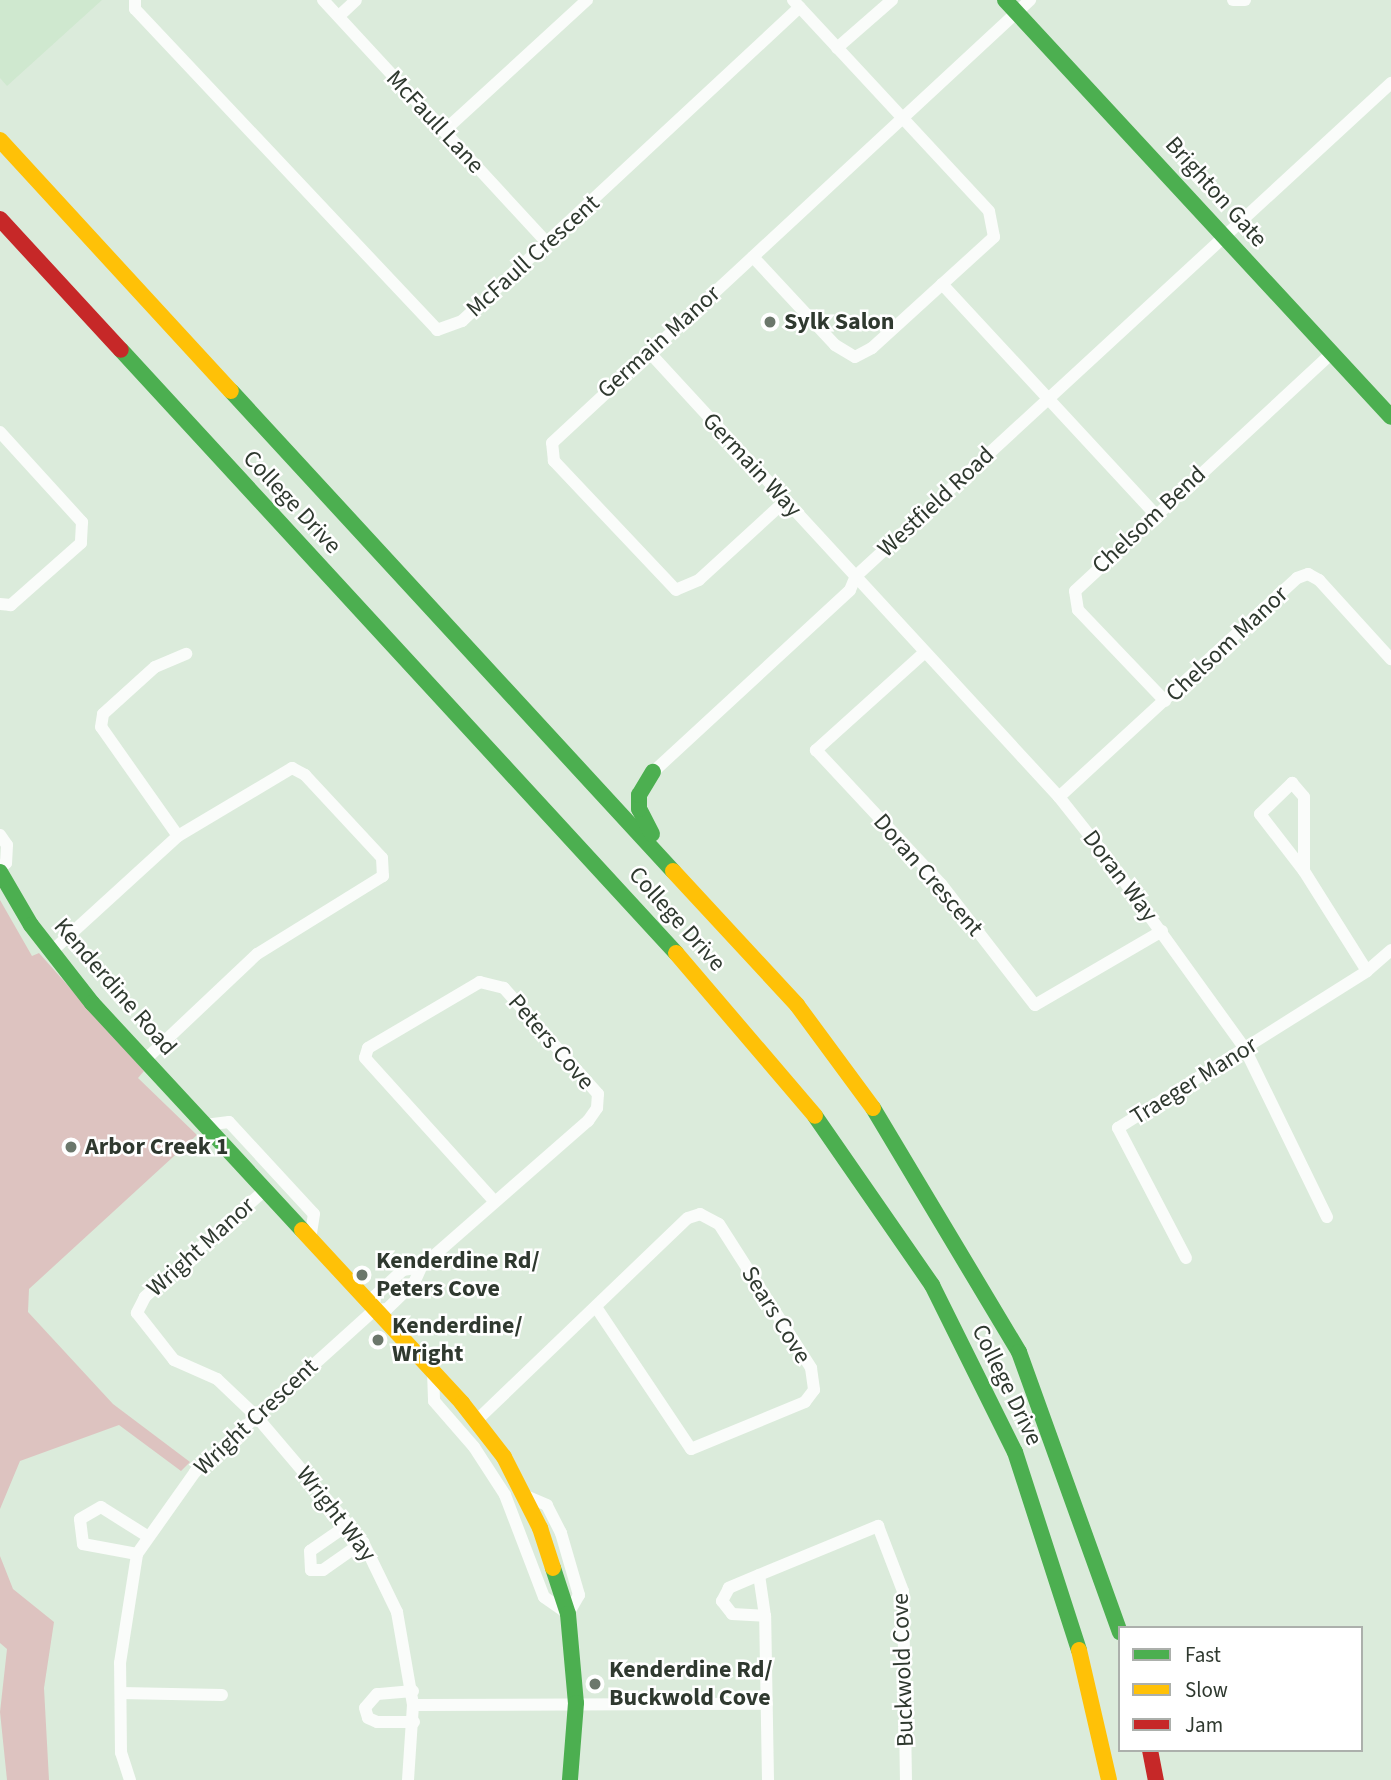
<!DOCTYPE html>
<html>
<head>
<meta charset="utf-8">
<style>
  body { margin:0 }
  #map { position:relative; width:1391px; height:1780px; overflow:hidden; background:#dbebdb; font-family:"Source Sans 3",sans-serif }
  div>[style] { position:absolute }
  .built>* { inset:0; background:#cfe8cf }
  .green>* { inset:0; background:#ddc3c0 }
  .street>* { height:12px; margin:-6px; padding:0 6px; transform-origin:6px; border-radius:6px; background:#fafcfa }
  .fast>* { height:16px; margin:-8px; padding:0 8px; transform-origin:8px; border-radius:8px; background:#4caf50 }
  .slow>* { height:16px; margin:-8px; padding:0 8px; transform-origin:8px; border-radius:8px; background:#ffc107 }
  .jam>* { height:16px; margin:-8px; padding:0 8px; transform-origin:8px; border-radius:8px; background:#c62828 }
  .dots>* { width:19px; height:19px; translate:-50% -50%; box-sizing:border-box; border:4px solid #fff; border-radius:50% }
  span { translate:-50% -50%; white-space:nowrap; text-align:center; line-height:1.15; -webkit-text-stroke:5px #fff; paint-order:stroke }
  .street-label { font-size:24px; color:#2f392f }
  .poi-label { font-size:24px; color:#2f392f; font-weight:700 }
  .left { translate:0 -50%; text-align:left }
  .legend { position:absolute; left:1118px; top:1626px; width:245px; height:126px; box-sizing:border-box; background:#fff; border:2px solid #acb0ac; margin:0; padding:9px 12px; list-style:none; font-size:21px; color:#2f392f }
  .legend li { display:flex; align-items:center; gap:14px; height:35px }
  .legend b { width:35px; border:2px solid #acb0ac }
</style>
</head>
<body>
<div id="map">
  <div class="built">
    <div style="clip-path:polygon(0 0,102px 0,7px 86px,0 78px)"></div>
  </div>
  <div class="green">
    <div style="clip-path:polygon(0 900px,32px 956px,39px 953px,144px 1071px,138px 1078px,197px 1135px,29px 1289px,28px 1312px,113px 1404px,190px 1462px,181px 1471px,119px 1425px,20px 1461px,0 1509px)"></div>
    <div style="clip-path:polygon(0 1556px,13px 1589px,54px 1622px,44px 1688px,49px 1780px,7px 1780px,0 1712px,7px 1649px,0 1643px)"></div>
  </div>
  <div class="street">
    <div style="left:135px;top:0;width:9px;rotate:90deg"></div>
    <div style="left:135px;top:9px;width:441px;rotate:46.7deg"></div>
    <div style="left:437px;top:330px;width:27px;rotate:-20deg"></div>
    <div style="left:462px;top:321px;width:461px;rotate:-42.9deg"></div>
    <div style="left:323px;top:0;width:330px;rotate:47.3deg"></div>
    <div style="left:1233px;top:0;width:12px"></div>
    <div style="left:339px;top:16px;width:23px;rotate:-43deg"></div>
    <div style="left:837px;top:48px;width:73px;rotate:-41.1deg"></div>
    <div style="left:444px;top:131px;width:194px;rotate:-42.5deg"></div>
    <div style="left:753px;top:257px;width:120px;rotate:47deg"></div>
    <div style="left:835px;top:345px;width:23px;rotate:31deg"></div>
    <div style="left:855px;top:357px;width:19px;rotate:-28deg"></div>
    <div style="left:872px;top:348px;width:165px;rotate:-42.3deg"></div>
    <div style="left:994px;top:237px;width:26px;rotate:-101deg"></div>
    <div style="left:989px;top:211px;width:288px;rotate:-132.9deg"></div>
    <div style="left:942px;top:284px;width:313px;rotate:47.2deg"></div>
    <div style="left:649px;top:352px;width:605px;rotate:47.34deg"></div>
    <div style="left:1059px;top:797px;width:75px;rotate:51.5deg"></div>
    <div style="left:1106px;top:856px;width:238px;rotate:54.2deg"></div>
    <div style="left:1245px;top:1049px;width:187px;rotate:64deg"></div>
    <div style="left:0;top:432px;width:122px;rotate:47.7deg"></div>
    <div style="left:82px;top:522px;width:21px;rotate:93deg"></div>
    <div style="left:81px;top:543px;width:94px;rotate:138.5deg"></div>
    <div style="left:11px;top:605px;width:11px;rotate:-175deg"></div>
    <div style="left:784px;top:502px;width:115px;rotate:137.5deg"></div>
    <div style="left:699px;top:580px;width:25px;rotate:157deg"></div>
    <div style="left:676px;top:590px;width:178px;rotate:-133.4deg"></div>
    <div style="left:554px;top:461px;width:18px;rotate:-96deg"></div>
    <div style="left:552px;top:443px;width:652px;rotate:-42.82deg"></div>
    <div style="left:925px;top:652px;width:147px;rotate:138deg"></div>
    <div style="left:816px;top:750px;width:183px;rotate:47deg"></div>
    <div style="left:941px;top:884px;width:153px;rotate:52.2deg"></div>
    <div style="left:1035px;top:1005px;width:147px;rotate:-30.2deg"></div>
    <div style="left:1165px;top:701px;width:126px;rotate:-133.7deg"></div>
    <div style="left:1078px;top:610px;width:19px;rotate:-99deg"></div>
    <div style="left:1075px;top:591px;width:350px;rotate:-42.8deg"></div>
    <div style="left:653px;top:772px;width:268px;rotate:-42.7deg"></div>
    <div style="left:850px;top:590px;width:15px;rotate:-67deg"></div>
    <div style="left:856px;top:576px;width:728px;rotate:-42.66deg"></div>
    <div style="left:1059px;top:797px;width:323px;rotate:-42.6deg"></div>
    <div style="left:1297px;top:578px;width:12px;rotate:-20deg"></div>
    <div style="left:1308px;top:574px;width:13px;rotate:29deg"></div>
    <div style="left:1319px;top:580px;width:107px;rotate:47.7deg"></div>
    <div style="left:0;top:835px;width:12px;rotate:55deg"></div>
    <div style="left:7px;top:845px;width:18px;rotate:93deg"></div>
    <div style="left:6px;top:863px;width:7px;rotate:146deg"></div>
    <div style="left:178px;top:836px;width:133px;rotate:-125.2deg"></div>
    <div style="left:101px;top:727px;width:13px;rotate:-81deg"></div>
    <div style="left:103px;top:714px;width:70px;rotate:-42.1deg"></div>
    <div style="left:155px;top:667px;width:34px;rotate:-23deg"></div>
    <div style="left:1304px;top:871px;width:72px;rotate:-127.7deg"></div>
    <div style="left:1260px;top:814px;width:45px;rotate:-44.1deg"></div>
    <div style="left:1292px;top:783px;width:18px;rotate:49deg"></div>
    <div style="left:1304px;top:797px;width:74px;rotate:90deg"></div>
    <div style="left:1304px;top:871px;width:118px;rotate:57.8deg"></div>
    <div style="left:52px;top:951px;width:171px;rotate:-42.4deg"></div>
    <div style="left:178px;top:836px;width:133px;rotate:-30.8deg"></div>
    <div style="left:292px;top:768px;width:15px;rotate:28deg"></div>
    <div style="left:305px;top:775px;width:113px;rotate:47.1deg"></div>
    <div style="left:382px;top:858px;width:18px;rotate:87deg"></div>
    <div style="left:383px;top:876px;width:148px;rotate:148.2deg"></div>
    <div style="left:257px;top:954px;width:153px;rotate:136.6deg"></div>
    <div style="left:205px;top:1125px;width:24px;rotate:-7deg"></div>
    <div style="left:229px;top:1122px;width:125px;rotate:47.3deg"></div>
    <div style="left:314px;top:1214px;width:25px;rotate:99deg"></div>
    <div style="left:265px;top:1190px;width:161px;rotate:138.3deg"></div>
    <div style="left:145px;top:1297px;width:18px;rotate:117deg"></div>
    <div style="left:137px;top:1313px;width:60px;rotate:51.8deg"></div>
    <div style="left:174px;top:1360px;width:47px;rotate:23.8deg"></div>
    <div style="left:217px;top:1379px;width:52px;rotate:43.5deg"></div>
    <div style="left:255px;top:1415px;width:167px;rotate:49.6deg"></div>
    <div style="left:363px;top:1542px;width:78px;rotate:64.1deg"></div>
    <div style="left:397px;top:1612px;width:94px;rotate:80.2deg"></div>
    <div style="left:1186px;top:1258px;width:147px;rotate:-117.6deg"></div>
    <div style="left:1118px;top:1128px;width:294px;rotate:-32.2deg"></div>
    <div style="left:1367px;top:971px;width:32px;rotate:-41deg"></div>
    <div style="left:374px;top:1310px;width:13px;rotate:-4deg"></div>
    <div style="left:387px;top:1309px;width:37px;rotate:-44deg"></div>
    <div style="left:414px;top:1283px;width:17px;rotate:-66deg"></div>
    <div style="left:421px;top:1267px;width:222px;rotate:-41.2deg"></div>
    <div style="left:588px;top:1121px;width:16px;rotate:-55deg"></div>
    <div style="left:597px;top:1108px;width:14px;rotate:-86deg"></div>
    <div style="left:598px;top:1094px;width:142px;rotate:-131.6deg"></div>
    <div style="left:504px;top:988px;width:25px;rotate:-166deg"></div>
    <div style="left:480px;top:982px;width:130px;rotate:149.5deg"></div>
    <div style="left:368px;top:1048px;width:10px;rotate:107deg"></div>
    <div style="left:365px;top:1058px;width:193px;rotate:47.9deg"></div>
    <div style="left:374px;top:1310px;width:14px;rotate:-86deg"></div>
    <div style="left:375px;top:1296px;width:38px;rotate:-43deg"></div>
    <div style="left:403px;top:1270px;width:18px;rotate:-9deg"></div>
    <div style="left:433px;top:1371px;width:30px;rotate:88deg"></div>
    <div style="left:434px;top:1401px;width:61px;rotate:49deg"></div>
    <div style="left:474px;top:1447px;width:57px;rotate:57.1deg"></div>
    <div style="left:505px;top:1495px;width:109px;rotate:69.1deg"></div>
    <div style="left:544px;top:1597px;width:29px;rotate:35deg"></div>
    <div style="left:568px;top:1614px;width:22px;rotate:-60deg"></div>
    <div style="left:579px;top:1595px;width:65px;rotate:-106.2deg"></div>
    <div style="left:561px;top:1533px;width:31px;rotate:-117deg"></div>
    <div style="left:547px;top:1505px;width:23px;rotate:-157deg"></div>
    <div style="left:477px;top:1420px;width:292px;rotate:-43.8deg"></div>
    <div style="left:688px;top:1218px;width:13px;rotate:-18deg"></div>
    <div style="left:700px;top:1214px;width:21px;rotate:28deg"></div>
    <div style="left:719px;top:1224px;width:171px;rotate:57.4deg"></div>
    <div style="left:811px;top:1368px;width:22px;rotate:82deg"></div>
    <div style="left:814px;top:1390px;width:15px;rotate:127deg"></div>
    <div style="left:805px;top:1402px;width:123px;rotate:157.6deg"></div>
    <div style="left:691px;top:1449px;width:171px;rotate:-123.8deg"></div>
    <div style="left:349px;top:1524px;width:47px;rotate:145.3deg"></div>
    <div style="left:310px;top:1551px;width:19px;rotate:87deg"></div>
    <div style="left:311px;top:1570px;width:12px"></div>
    <div style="left:323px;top:1570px;width:49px;rotate:-35deg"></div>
    <div style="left:137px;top:1554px;width:55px;rotate:-169.5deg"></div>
    <div style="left:83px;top:1544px;width:25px;rotate:-97deg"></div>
    <div style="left:80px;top:1519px;width:24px;rotate:-30deg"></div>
    <div style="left:101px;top:1507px;width:54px;rotate:32.2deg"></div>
    <div style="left:759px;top:1575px;width:33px;rotate:157deg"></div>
    <div style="left:729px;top:1588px;width:15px;rotate:118deg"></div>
    <div style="left:722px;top:1601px;width:16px;rotate:52deg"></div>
    <div style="left:732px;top:1614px;width:33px;rotate:3deg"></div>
    <div style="left:413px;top:1691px;width:36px;rotate:175deg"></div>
    <div style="left:377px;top:1694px;width:18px;rotate:131deg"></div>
    <div style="left:365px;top:1708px;width:10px;rotate:73deg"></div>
    <div style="left:368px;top:1718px;width:10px;rotate:24deg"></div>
    <div style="left:377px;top:1722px;width:37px"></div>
    <div style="left:121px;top:1693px;width:101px;rotate:1.1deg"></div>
    <div style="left:130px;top:1780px;width:28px;rotate:-108deg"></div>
    <div style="left:121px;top:1753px;width:90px;rotate:-90.6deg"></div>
    <div style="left:120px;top:1663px;width:110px;rotate:-81.1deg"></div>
    <div style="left:137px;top:1554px;width:100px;rotate:-54.7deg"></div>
    <div style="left:195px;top:1472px;width:241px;rotate:-42.1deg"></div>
    <div style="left:408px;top:1780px;width:75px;rotate:-86.2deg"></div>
    <div style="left:413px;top:1705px;width:354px;rotate:-0.2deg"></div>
    <div style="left:768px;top:1780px;width:164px;rotate:-91deg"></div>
    <div style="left:765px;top:1616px;width:41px;rotate:-98.3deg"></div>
    <div style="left:759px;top:1575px;width:129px;rotate:-22.4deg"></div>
    <div style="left:878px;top:1526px;width:70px;rotate:69deg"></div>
    <div style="left:903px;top:1591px;width:189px;rotate:89.1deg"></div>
  </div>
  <div class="fast">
    <div style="left:1005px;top:0;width:568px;rotate:47.21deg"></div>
    <div style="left:121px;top:350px;width:820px;rotate:47.37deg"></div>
    <div style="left:231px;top:391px;width:653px;rotate:47.36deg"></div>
    <div style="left:652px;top:834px;width:28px;rotate:-117deg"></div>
    <div style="left:639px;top:809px;width:14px;rotate:-90deg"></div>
    <div style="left:639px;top:795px;width:27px;rotate:-59deg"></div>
    <div style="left:0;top:872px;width:61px;rotate:59.7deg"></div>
    <div style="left:31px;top:925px;width:99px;rotate:52deg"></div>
    <div style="left:92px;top:1003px;width:309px;rotate:47.2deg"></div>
    <div style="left:873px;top:1108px;width:284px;rotate:59.1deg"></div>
    <div style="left:1019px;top:1352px;width:298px;rotate:70.2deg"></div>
    <div style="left:815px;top:1116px;width:206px;rotate:55.3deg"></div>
    <div style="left:932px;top:1285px;width:186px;rotate:63.6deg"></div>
    <div style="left:1015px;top:1452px;width:208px;rotate:72.1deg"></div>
    <div style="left:553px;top:1568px;width:48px;rotate:71.9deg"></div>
    <div style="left:568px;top:1614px;width:89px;rotate:84.9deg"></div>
    <div style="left:576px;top:1703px;width:77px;rotate:94.5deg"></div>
  </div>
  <div class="slow">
    <div style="left:0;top:140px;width:341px;rotate:47.4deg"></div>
    <div style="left:673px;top:871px;width:183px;rotate:47.2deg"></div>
    <div style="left:797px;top:1005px;width:128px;rotate:53.6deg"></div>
    <div style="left:676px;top:953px;width:214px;rotate:49.5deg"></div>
    <div style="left:302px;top:1230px;width:236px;rotate:47.2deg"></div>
    <div style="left:462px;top:1403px;width:68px;rotate:52.1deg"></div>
    <div style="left:504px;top:1457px;width:80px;rotate:63.1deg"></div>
    <div style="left:540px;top:1528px;width:42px;rotate:72deg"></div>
    <div style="left:1079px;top:1650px;width:133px;rotate:77deg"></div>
  </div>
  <div class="jam">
    <div style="left:0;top:219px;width:178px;rotate:47.3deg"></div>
    <div style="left:1150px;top:1750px;width:31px;rotate:79deg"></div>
  </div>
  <div class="dots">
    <div style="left:770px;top:322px;background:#6b776b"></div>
    <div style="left:71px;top:1147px;background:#6b776b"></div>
    <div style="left:362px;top:1275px;background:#6b776b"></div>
    <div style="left:378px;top:1340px;background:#6b776b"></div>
    <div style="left:595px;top:1684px;background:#6b776b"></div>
  </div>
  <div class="street-label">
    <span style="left:435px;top:122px;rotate:47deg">McFaull Lane</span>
    <span style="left:1216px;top:192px;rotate:48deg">Brighton Gate</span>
    <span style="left:533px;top:256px;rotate:-42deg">McFaull Crescent</span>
    <span style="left:659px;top:342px;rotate:-42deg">Germain Manor</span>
    <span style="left:752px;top:465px;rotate:47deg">Germain Way</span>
    <span style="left:292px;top:502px;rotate:47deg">College Drive</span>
    <span style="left:936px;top:502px;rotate:-43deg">Westfield Road</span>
    <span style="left:1149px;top:520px;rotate:-43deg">Chelsom Bend</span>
    <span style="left:1227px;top:644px;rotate:-43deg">Chelsom Manor</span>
    <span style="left:928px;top:875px;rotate:49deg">Doran Crescent</span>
    <span style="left:1120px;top:876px;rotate:53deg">Doran Way</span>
    <span style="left:677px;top:919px;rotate:48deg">College Drive</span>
    <span style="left:115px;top:987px;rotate:49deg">Kenderdine Road</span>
    <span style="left:551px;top:1042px;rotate:49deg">Peters Cove</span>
    <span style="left:1194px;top:1081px;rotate:-32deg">Traeger Manor</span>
    <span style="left:201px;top:1247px;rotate:-42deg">Wright Manor</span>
    <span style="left:776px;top:1315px;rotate:58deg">Sears Cove</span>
    <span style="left:1007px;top:1385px;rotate:64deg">College Drive</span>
    <span style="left:256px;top:1417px;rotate:-43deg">Wright Crescent</span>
    <span style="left:336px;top:1514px;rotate:52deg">Wright Way</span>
    <span style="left:903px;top:1670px;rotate:-92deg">Buckwold Cove</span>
  </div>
  <div class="poi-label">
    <span class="left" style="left:784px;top:322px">Sylk Salon</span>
    <span class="left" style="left:85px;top:1147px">Arbor Creek 1</span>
    <span class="left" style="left:376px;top:1275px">Kenderdine Rd/<br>Peters Cove</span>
    <span class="left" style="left:392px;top:1340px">Kenderdine/<br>Wright</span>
    <span class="left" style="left:609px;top:1684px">Kenderdine Rd/<br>Buckwold Cove</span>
  </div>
  <ul class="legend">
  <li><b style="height:9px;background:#4caf50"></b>Fast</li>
  <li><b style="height:9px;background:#ffc107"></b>Slow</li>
  <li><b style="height:9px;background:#c62828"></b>Jam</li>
  </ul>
</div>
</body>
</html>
